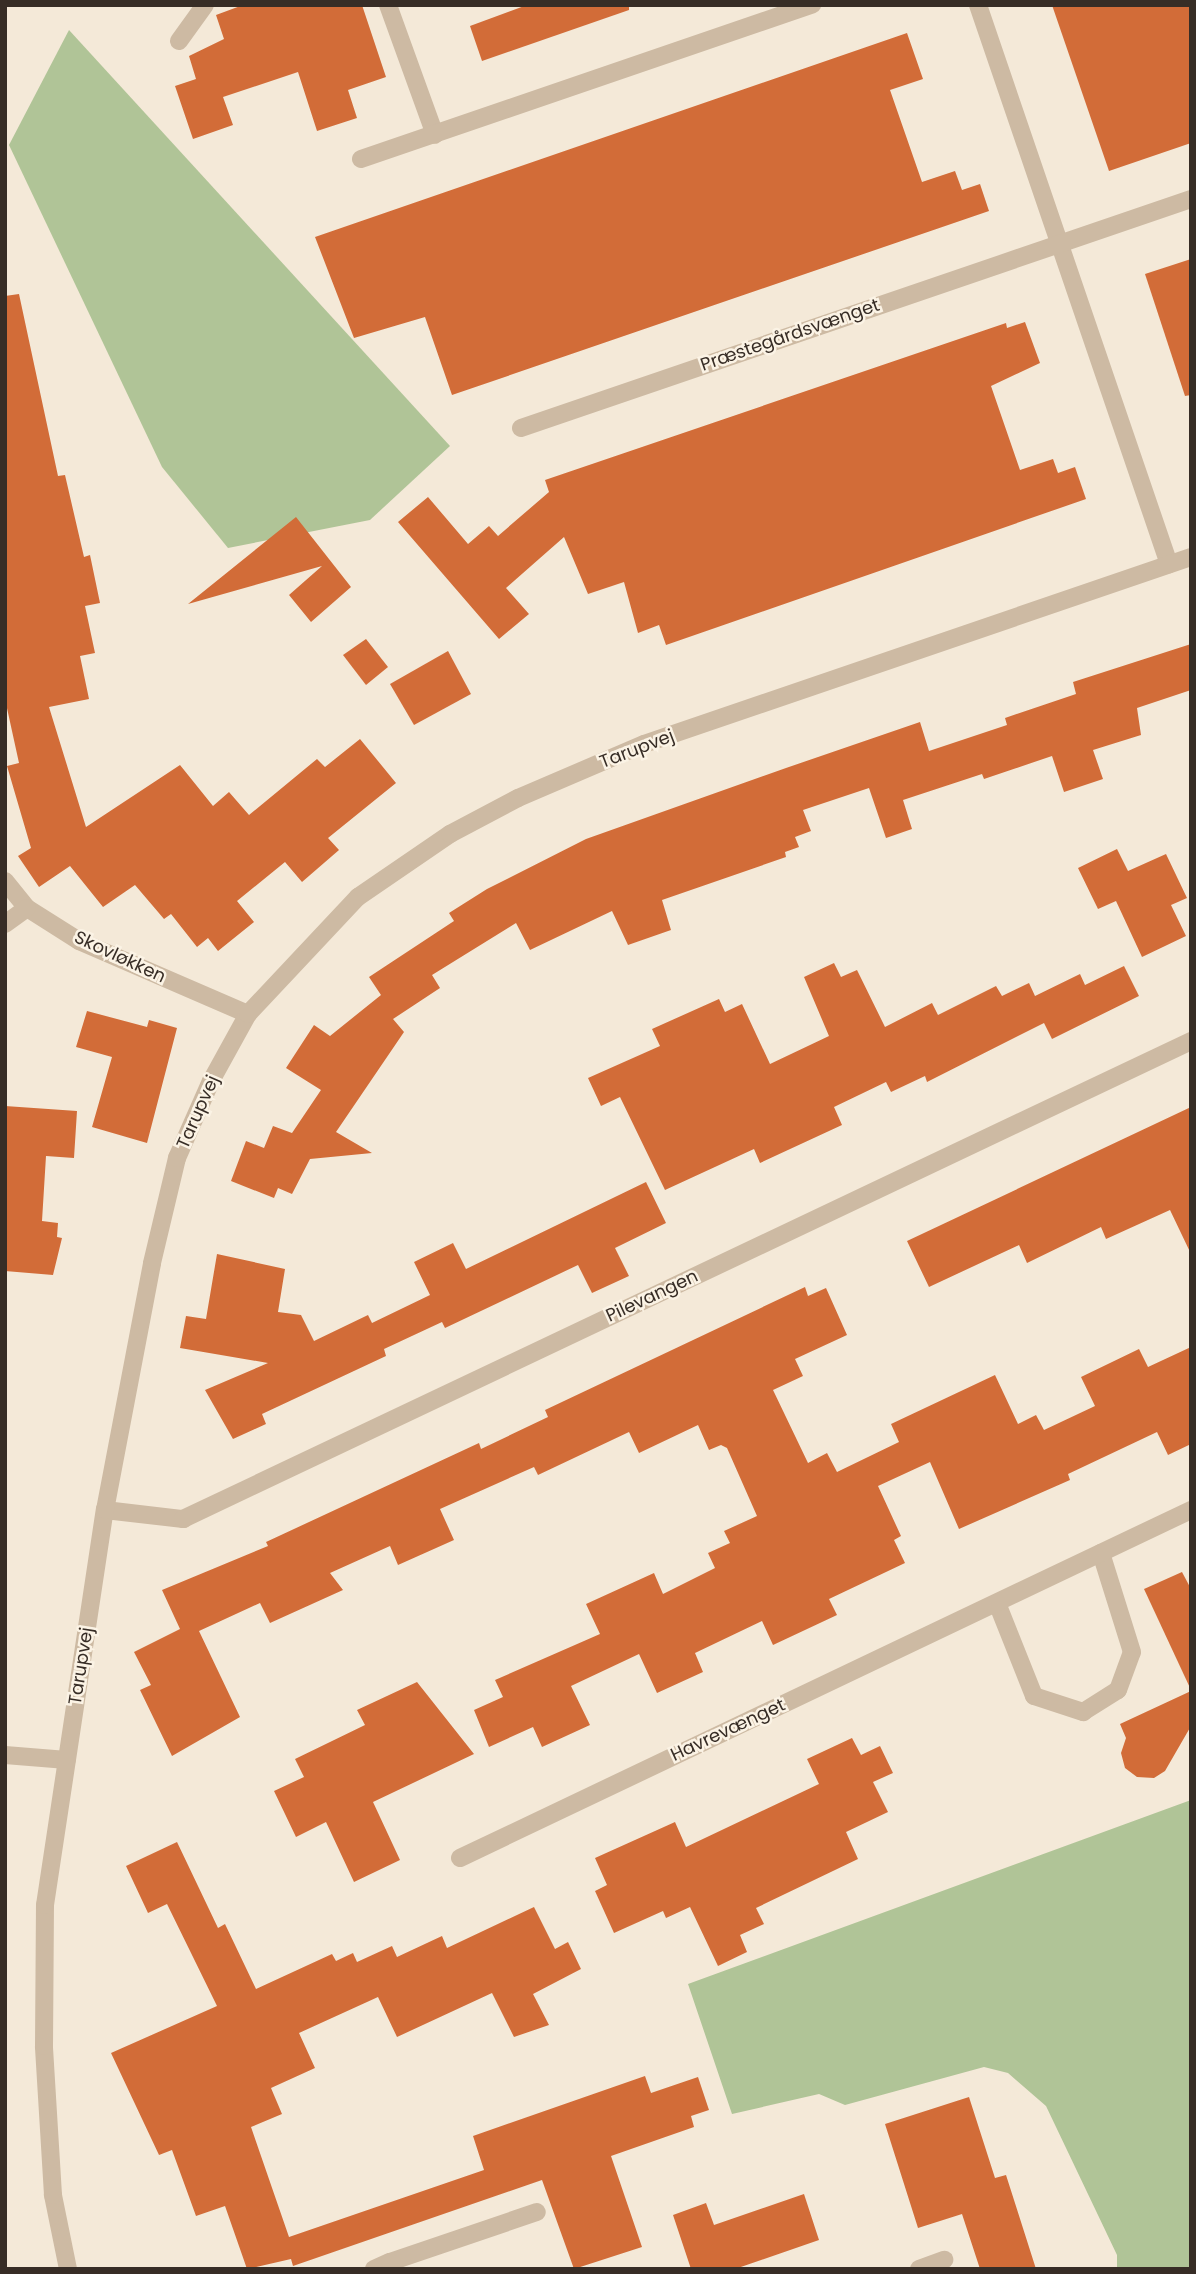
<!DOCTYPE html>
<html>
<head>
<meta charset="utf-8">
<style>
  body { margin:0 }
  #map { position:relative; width:1196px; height:2274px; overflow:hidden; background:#f4e9d8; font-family:Poppins,sans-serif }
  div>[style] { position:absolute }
  .green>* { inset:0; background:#b0c497 }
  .building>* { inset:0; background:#d26c38 }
  .minor>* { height:18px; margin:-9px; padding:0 9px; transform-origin:9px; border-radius:9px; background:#cdbaa3 }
  .tertiary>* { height:18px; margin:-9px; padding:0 9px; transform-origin:9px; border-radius:9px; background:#cdbaa3 }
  span { translate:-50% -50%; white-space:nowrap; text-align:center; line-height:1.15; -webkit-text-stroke:5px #fbf3e5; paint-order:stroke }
  .street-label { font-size:18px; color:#372d26 }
  .frame { position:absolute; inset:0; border:7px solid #372d26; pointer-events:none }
</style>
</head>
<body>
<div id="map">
  <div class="green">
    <div style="clip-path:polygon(69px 30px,450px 446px,370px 520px,228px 548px,162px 467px,9px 145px)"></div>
    <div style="clip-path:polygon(1191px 1800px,1191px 2269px,1117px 2269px,1117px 2255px,1046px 2106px,1008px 2073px,984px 2067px,845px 2105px,819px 2094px,732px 2114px,688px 1984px)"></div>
  </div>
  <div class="building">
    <div style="clip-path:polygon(243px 5px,362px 5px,386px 77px,348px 90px,357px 118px,317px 131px,298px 72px,223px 97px,233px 125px,193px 139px,175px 86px,196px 79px,189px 56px,224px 39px,216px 15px)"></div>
    <div style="clip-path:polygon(527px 5px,629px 5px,629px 10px,482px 61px,470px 26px)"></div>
    <div style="clip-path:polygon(1052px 5px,1191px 5px,1191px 143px,1109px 171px)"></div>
    <div style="clip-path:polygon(907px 33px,923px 79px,890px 90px,922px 182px,955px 171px,962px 190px,980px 184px,989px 211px,452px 395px,425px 317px,354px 338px,315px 237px)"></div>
    <div style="clip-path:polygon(1191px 259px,1191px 395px,1185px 396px,1145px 274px)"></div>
    <div style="clip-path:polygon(19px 294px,58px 476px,65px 475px,84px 557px,90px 555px,100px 603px,85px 606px,95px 653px,80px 656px,89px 699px,49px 707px,86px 827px,180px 765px,213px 806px,229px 792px,249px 815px,317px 759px,325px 767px,360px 739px,396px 783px,328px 838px,339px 850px,302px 882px,285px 862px,237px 901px,254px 922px,218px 951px,208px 938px,197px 947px,171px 914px,164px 919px,135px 885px,103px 907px,70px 866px,39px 887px,18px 856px,31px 848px,7px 766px,19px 763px,5px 699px,5px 296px)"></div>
    <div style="clip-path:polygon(1025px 322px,1040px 363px,991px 386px,1020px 470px,1053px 459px,1058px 473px,1075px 467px,1086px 499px,666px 645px,659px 625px,638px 633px,624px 582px,588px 594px,564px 537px,506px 588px,529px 614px,499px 639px,398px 522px,428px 497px,468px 544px,489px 526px,498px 536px,549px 492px,545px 480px,1006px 323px,1007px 328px)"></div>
    <div style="clip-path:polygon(296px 517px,351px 587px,311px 622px,289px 595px,322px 566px,188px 604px)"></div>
    <div style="clip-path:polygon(366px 639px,388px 667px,366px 685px,343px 655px)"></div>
    <div style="clip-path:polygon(1191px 644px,1191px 690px,1137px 708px,1141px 735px,1093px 750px,1103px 779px,1064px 792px,1052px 756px,984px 779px,982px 774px,903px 800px,912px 829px,886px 838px,869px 788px,803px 810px,811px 831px,795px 837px,799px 847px,785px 852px,786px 857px,662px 900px,671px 930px,628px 945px,612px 911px,530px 950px,516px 923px,432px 975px,440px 988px,393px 1019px,404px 1032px,336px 1132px,372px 1153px,310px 1159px,292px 1194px,278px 1188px,274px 1198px,231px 1181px,246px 1141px,264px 1148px,273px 1126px,292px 1133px,321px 1090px,286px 1068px,314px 1025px,330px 1036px,381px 995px,369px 977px,454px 921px,449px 913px,487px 889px,586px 839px,786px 768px,920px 722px,929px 751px,1007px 725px,1005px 718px,1076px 694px,1073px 682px)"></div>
    <div style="clip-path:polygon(448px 651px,471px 694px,414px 725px,390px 684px)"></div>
    <div style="clip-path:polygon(1117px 849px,1128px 871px,1166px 854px,1187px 898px,1171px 905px,1186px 936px,1142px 957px,1116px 901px,1098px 909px,1078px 868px)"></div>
    <div style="clip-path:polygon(834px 963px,841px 977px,857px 970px,885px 1027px,932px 1003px,938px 1015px,996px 986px,1002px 996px,1029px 983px,1035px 996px,1080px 974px,1085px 985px,1124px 966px,1139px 996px,1052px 1039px,1044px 1023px,927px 1082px,925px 1076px,891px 1092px,886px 1082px,834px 1107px,842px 1125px,760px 1163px,754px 1149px,665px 1190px,620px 1097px,601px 1106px,588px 1078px,660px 1046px,652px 1029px,719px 999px,725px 1012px,742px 1004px,770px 1064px,829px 1036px,804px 977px)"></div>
    <div style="clip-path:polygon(87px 1011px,147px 1027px,149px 1020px,177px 1028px,147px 1143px,92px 1127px,112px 1057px,76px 1047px)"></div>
    <div style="clip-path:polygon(5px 1106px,77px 1111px,74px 1158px,46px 1156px,42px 1221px,58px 1223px,57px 1237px,62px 1238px,53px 1275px,5px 1271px)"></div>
    <div style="clip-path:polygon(1191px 1107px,1191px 1254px,1170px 1210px,1106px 1239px,1101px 1227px,1027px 1263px,1019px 1245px,929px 1287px,907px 1241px)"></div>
    <div style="clip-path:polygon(646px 1182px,666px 1223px,615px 1248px,629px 1276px,592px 1293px,578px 1265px,445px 1328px,442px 1322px,384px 1349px,386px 1356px,262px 1414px,266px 1424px,233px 1439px,205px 1390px,268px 1363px,180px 1348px,186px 1316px,206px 1319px,217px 1254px,285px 1269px,278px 1312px,301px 1315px,314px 1341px,368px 1315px,372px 1323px,430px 1295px,414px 1262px,453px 1243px,466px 1269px)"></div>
    <div style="clip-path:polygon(805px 1287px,808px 1296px,826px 1288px,847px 1335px,795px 1359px,803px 1376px,773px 1390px,808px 1463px,827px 1453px,837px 1472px,899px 1442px,891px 1424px,995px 1375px,1018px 1424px,1036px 1415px,1044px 1430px,1095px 1406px,1081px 1377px,1139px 1349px,1148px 1367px,1191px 1347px,1191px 1444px,1168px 1455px,1157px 1432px,1068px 1474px,1070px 1480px,959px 1529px,930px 1462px,878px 1486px,901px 1536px,894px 1540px,905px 1563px,829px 1599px,837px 1615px,773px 1645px,762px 1621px,695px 1653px,703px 1672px,657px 1693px,639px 1654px,571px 1686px,590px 1725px,542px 1747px,533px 1727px,489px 1747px,474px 1710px,503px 1697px,495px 1680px,600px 1634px,586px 1604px,654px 1573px,663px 1594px,715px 1568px,708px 1553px,730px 1543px,724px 1531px,757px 1516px,727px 1448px,721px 1445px,709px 1450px,698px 1425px,639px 1453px,629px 1432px,538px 1475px,534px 1467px,440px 1509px,454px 1540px,398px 1565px,390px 1546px,330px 1573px,343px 1590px,270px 1623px,260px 1603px,199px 1631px,240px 1717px,172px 1756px,140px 1690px,151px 1685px,134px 1652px,180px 1629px,162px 1590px,268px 1546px,266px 1542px,479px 1443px,481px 1449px,548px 1417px,545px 1410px)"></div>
    <div style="clip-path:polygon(1182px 1572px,1191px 1589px,1191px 1690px,1144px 1589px)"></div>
    <div style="clip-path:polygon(417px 1682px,474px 1754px,373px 1802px,400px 1860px,354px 1882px,326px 1822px,296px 1837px,274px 1791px,304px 1777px,295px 1759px,365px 1725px,357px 1710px)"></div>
    <div style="clip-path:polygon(1191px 1691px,1191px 1726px,1165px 1771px,1154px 1778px,1137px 1777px,1125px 1768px,1121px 1753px,1126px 1738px,1120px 1724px)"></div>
    <div style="clip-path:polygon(852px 1738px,861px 1755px,880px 1746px,893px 1773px,873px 1782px,888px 1812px,846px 1832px,858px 1859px,756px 1908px,764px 1924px,740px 1935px,747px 1952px,718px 1966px,690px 1907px,666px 1918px,663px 1911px,614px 1933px,595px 1891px,607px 1885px,595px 1858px,675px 1822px,686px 1847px,819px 1784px,807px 1759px)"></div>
    <div style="clip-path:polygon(177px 1842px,218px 1928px,225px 1924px,256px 1989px,332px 1954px,336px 1961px,353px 1953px,357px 1962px,392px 1946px,397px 1957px,442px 1936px,447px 1948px,534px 1907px,555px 1949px,568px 1942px,581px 1969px,533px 1994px,549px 2025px,514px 2037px,492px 1993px,397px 2037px,378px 1997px,299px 2033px,315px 2068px,271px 2088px,282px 2114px,251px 2127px,289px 2237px,484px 2170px,473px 2136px,645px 2076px,651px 2093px,698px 2077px,709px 2110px,691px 2116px,694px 2127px,611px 2156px,642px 2247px,574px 2269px,542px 2180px,293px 2266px,291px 2259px,247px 2269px,225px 2206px,196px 2216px,172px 2150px,159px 2155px,111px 2053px,217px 2006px,167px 1904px,148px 1913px,126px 1866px)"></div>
    <div style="clip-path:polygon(969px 2097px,995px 2178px,1006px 2175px,1036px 2269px,980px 2269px,962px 2214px,918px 2228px,885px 2124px)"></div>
    <div style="clip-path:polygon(804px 2194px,819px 2240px,735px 2269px,691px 2269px,673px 2215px,706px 2203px,714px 2225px)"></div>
  </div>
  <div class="minor">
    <div style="left:388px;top:5px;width:138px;rotate:70.1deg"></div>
    <div style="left:978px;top:5px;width:591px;rotate:71.14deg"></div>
    <div style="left:179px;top:41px;width:44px;rotate:-54.2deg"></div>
    <div style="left:361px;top:159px;width:477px;rotate:-18.9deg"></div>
    <div style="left:521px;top:428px;width:708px;rotate:-18.87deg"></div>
    <div style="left:5px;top:881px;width:35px;rotate:51deg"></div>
    <div style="left:27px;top:908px;width:62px;rotate:32.4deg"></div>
    <div style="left:79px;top:941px;width:184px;rotate:23.4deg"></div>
    <div style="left:5px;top:924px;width:27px;rotate:-36deg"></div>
    <div style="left:105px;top:1510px;width:79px;rotate:6.6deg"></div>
    <div style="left:183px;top:1519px;width:1116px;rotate:-25.37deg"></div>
    <div style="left:997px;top:1603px;width:100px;rotate:68.3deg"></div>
    <div style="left:1034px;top:1696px;width:52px;rotate:18.1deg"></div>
    <div style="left:1083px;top:1712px;width:41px;rotate:-32.2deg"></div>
    <div style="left:1118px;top:1690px;width:40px;rotate:-69.8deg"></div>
    <div style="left:1132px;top:1652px;width:104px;rotate:-107.4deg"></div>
    <div style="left:5px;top:1755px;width:62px;rotate:4.6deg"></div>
    <div style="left:460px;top:1858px;width:810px;rotate:-25.46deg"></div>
    <div style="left:374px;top:2269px;width:17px;rotate:-24deg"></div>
    <div style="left:392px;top:2269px;width:7px;rotate:-106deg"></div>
    <div style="left:390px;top:2262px;width:155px;rotate:-18.8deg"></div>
    <div style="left:919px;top:2269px;width:27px;rotate:-20deg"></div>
  </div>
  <div class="tertiary">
    <div style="left:68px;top:2269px;width:76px;rotate:-101.5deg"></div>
    <div style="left:53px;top:2195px;width:149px;rotate:-93.5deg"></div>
    <div style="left:44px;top:2046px;width:141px;rotate:-89.6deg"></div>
    <div style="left:45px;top:1905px;width:400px;rotate:-81.4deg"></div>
    <div style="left:105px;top:1510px;width:251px;rotate:-79.2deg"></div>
    <div style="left:152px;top:1263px;width:108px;rotate:-76.6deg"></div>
    <div style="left:177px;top:1158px;width:84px;rotate:-66.2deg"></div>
    <div style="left:211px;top:1081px;width:77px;rotate:-61.1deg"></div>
    <div style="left:248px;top:1014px;width:161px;rotate:-46.8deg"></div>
    <div style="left:358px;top:897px;width:112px;rotate:-34.4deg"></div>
    <div style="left:450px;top:834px;width:77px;rotate:-27.9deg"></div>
    <div style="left:518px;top:798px;width:137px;rotate:-23.2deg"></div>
    <div style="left:644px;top:744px;width:578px;rotate:-18.87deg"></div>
  </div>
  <div class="street-label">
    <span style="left:790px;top:335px;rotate:-19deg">Præstegårdsvænget</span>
    <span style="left:637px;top:749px;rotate:-21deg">Tarupvej</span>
    <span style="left:120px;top:957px;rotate:25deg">Skovløkken</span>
    <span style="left:198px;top:1112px;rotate:-66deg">Tarupvej</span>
    <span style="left:652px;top:1296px;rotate:-25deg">Pilevangen</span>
    <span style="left:81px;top:1666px;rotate:-81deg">Tarupvej</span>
    <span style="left:728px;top:1730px;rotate:-25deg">Havrevænget</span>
  </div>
  <div class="frame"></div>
</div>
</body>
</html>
